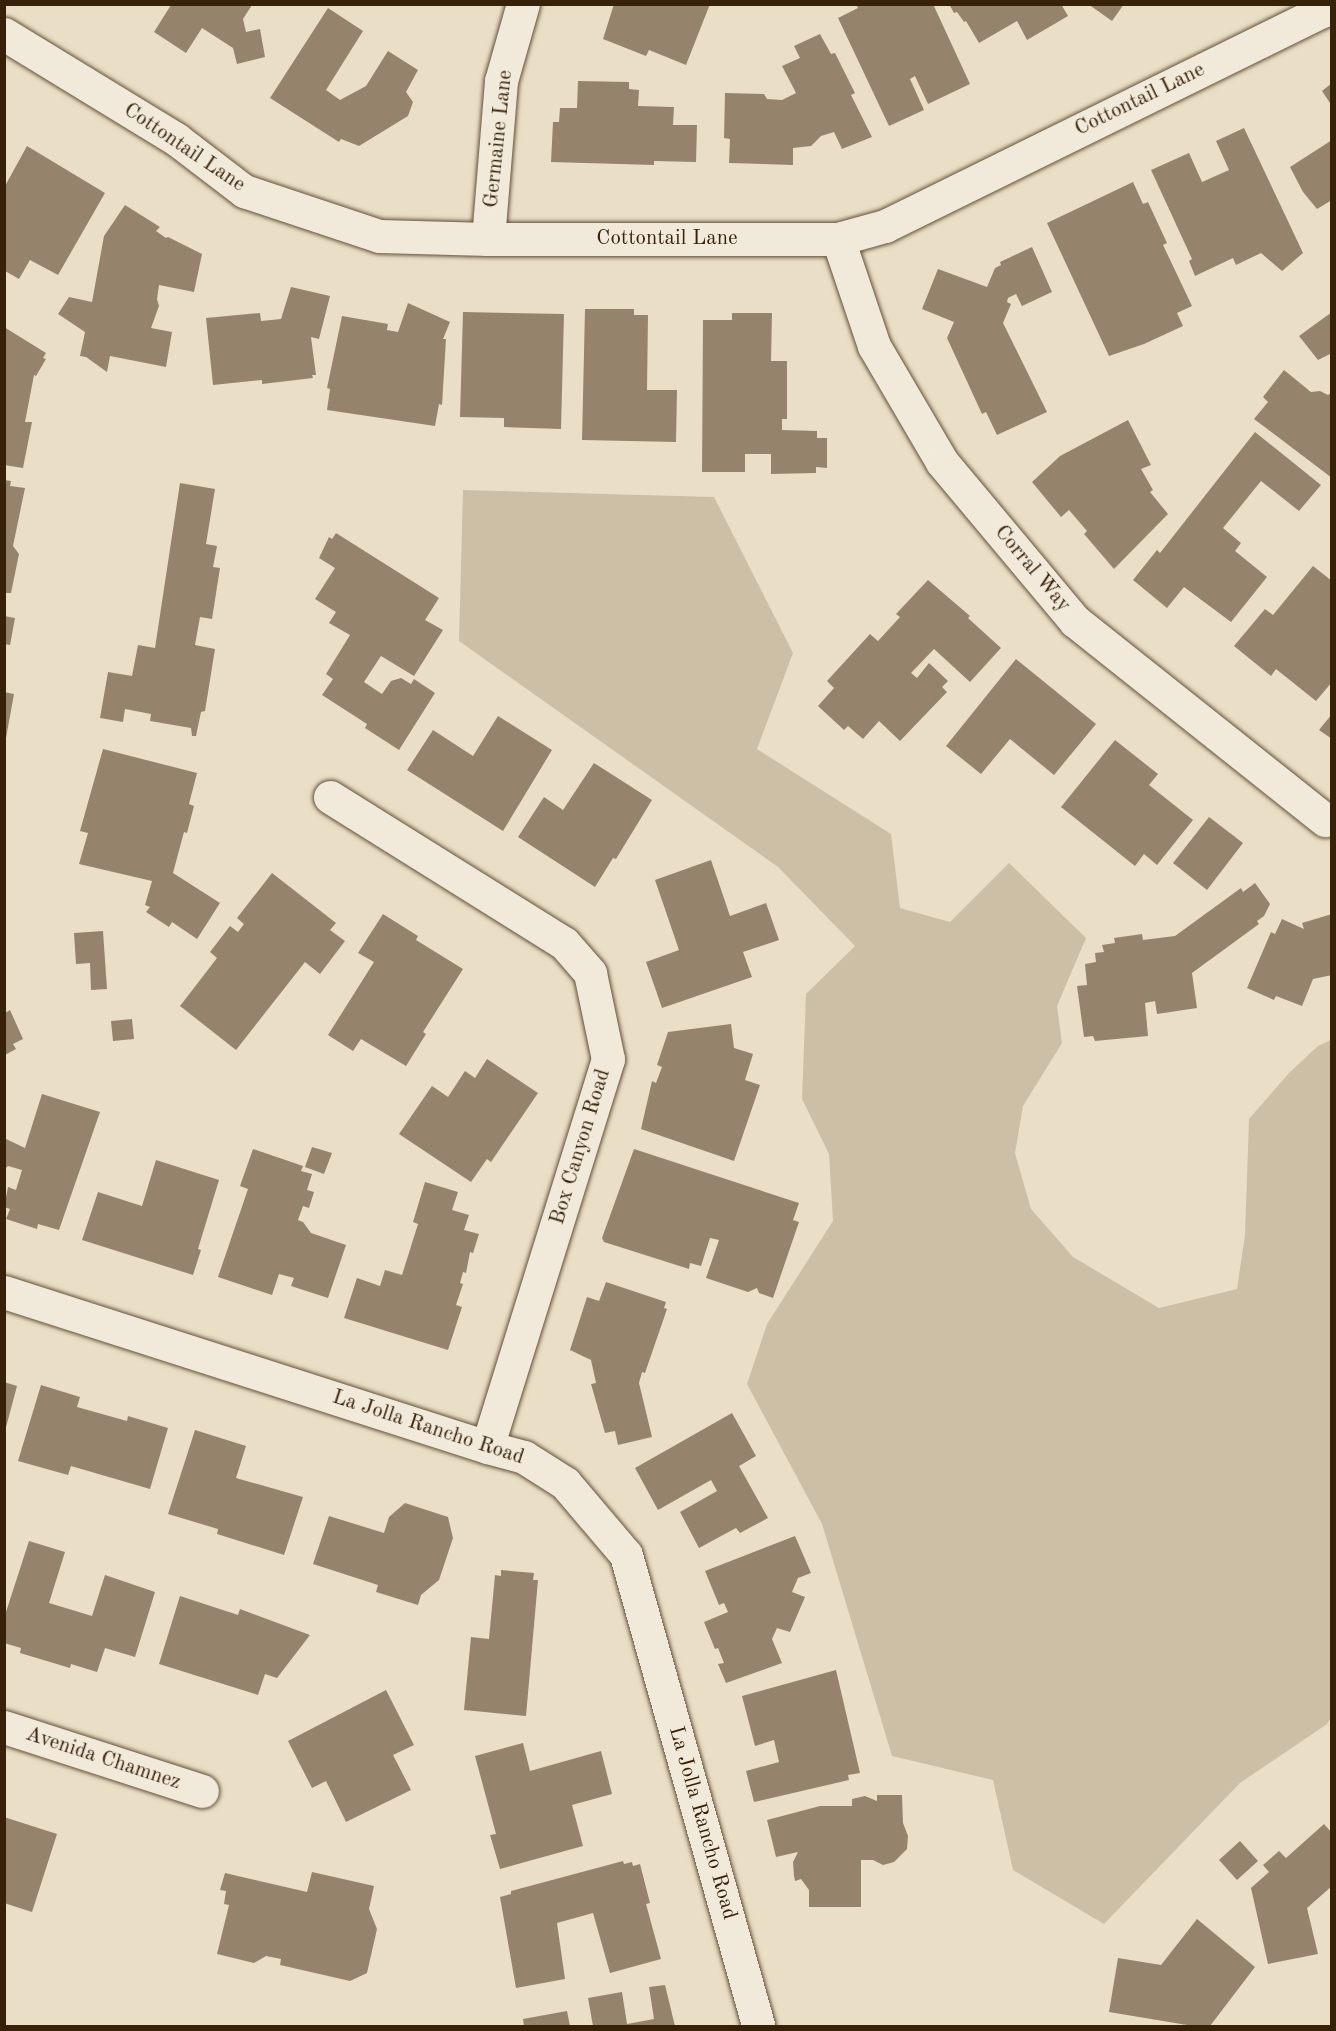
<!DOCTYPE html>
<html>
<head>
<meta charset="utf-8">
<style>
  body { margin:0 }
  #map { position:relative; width:1336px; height:2031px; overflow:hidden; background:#eadfc6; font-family:"Old Standard TT",serif }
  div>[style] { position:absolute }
  .green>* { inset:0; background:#ccbfa6 }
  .building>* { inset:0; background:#95846b }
  .roads { filter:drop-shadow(0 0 2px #645038) drop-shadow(0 0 2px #645038) }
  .minor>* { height:33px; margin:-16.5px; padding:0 16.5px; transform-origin:16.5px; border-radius:16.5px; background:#f1eada }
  span { translate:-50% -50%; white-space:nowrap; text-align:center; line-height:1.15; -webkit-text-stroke:6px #f1eada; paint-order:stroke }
  .street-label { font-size:21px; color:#382109 }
  .frame { position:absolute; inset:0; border:6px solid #382109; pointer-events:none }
</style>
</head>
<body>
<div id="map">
  <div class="green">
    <div style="clip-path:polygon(463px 490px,714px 497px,793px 653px,757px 749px,891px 834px,900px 908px,950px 922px,1009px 863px,1086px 938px,1057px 1006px,1062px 1043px,1023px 1106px,1015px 1153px,1031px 1209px,1073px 1257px,1159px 1308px,1237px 1289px,1245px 1235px,1249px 1119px,1289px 1073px,1318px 1046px,1331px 1040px,1331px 1718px,1327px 1724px,1240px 1783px,1104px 1924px,1013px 1870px,993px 1780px,892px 1756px,822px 1524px,747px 1384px,767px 1324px,833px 1221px,829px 1154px,802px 1099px,806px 994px,855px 946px,778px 867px,459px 641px)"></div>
  </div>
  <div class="building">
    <div style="clip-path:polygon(614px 4px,710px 4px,686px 65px,649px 50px,646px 56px,603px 39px)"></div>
    <div style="clip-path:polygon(856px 4px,933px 4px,970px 84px,928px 104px,915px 76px,910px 79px,924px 110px,889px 126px,838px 18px,858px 8px)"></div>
    <div style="clip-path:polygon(949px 4px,1061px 4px,1068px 16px,1027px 40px,1017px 21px,979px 43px,966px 21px,964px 22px,957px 12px,954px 13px)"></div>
    <div style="clip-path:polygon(1088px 4px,1124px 4px,1112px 21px)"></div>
    <div style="clip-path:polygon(171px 5px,252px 5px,243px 19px,246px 32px,260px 29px,265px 57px,237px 64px,233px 48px,202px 28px,186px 53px,154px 32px)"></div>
    <div style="clip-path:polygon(328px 8px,363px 31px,326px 90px,340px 100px,366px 86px,388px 51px,418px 70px,406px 92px,413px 102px,408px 116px,359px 146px,341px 139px,339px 142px,270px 98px)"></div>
    <div style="clip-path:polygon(820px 34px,831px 54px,835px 53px,855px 93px,851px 95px,872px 137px,842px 149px,834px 132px,821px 136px,811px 146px,793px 148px,793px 165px,729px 163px,730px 139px,724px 138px,725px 93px,764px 94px,767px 99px,782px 100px,796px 93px,782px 66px,800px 58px,794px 46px)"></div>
    <div style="clip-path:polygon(578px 81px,629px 82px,629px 89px,639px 90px,638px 106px,674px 107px,673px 125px,697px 125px,696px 162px,654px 161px,654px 165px,551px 162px,553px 122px,559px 122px,560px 108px,577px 108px)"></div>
    <div style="clip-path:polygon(1332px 83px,1332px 106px,1322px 91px)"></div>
    <div style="clip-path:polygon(1244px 128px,1303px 253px,1282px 271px,1261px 253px,1236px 265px,1233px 258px,1195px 276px,1189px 261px,1192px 259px,1151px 170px,1189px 153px,1202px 182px,1229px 170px,1216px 141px)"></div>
    <div style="clip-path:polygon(1332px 140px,1332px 200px,1317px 209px,1303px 192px,1290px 167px)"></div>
    <div style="clip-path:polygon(27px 146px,105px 193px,58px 275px,30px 260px,19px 279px,5px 271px,5px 186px)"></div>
    <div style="clip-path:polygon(1133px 182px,1143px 204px,1148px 202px,1167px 243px,1163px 245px,1192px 306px,1177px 313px,1183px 326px,1144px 344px,1109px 356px,1047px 223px)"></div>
    <div style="clip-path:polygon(125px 205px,160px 227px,156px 231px,166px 238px,168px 237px,202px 254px,194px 292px,159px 285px,157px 299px,159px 306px,151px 328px,172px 332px,166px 367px,110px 356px,107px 372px,86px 357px,80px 356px,85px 332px,58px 314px,69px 297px,92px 302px,104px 236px)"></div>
    <div style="clip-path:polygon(1032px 247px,1052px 292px,1022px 306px,1016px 294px,1008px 298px,1007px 302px,1011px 304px,1003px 323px,1047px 412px,997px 435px,986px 412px,982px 414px,947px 338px,954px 322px,922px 309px,938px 269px,987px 287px,995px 268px,1001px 265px,1000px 262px)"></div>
    <div style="clip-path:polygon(291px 287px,330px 296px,319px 339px,311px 337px,316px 375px,312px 375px,313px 378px,262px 384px,262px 380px,213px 385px,206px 318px,260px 313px,261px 321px,281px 319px)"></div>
    <div style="clip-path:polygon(408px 303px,450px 322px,443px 339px,446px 339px,442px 405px,439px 404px,435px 426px,327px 410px,330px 389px,327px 388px,342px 316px,388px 324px,387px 330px,398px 332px)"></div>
    <div style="clip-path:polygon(585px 309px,634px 309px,634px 315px,648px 315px,647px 390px,677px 390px,676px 442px,582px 440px)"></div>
    <div style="clip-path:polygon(463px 312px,564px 314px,561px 429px,504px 427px,504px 418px,460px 417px)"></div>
    <div style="clip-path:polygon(1332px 312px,1332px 353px,1318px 360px,1299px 336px)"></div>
    <div style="clip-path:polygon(732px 313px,772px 313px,771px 361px,787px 361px,787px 419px,782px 419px,782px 430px,817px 431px,817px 438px,827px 438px,827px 468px,816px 467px,816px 473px,771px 474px,771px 454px,745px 454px,745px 472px,702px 472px,703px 320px,732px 320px)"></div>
    <div style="clip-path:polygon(4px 327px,46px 353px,43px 358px,46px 359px,36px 376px,34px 375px,25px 422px,32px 422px,23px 468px,4px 465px)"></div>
    <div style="clip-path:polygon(1284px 370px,1311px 392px,1320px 391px,1328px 395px,1332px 392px,1332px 478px,1254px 419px,1268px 402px,1263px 397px)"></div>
    <div style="clip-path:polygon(1128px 420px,1151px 465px,1141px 469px,1153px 490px,1150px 492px,1168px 514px,1114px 569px,1084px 534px,1087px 531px,1069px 510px,1061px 517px,1032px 482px,1060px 456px)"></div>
    <div style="clip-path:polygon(1255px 432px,1321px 485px,1299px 511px,1261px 481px,1223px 528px,1241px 543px,1235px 551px,1267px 577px,1231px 622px,1184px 587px,1167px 608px,1133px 580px,1157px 550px,1160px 553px)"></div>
    <div style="clip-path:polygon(4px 480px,11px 481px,10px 486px,25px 488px,13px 546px,19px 554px,11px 593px,4px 593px)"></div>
    <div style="clip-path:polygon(180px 483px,215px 489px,206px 544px,217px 546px,213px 567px,220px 568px,212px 619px,200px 617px,195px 645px,215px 649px,205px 711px,201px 712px,196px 736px,192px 736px,191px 728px,150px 721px,151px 714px,125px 709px,123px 722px,100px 718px,108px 672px,132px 676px,138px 645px,155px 648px)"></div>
    <div style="clip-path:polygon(336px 533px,439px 598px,425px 620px,443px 630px,414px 676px,381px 656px,364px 682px,382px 694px,391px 681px,401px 678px,411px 684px,414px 679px,435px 693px,399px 750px,365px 728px,367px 724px,322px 695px,333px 679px,326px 674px,350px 635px,329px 623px,336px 612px,315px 599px,335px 568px,319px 558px,329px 537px,332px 539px)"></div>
    <div style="clip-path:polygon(1313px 566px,1332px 581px,1332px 682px,1316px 701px,1276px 669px,1271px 676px,1234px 646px,1265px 609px,1273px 615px)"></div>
    <div style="clip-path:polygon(928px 580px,970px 616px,968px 618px,1001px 648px,970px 682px,934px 649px,911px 673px,917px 678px,929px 663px,948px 681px,942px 687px,947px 692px,900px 741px,879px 721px,863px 739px,848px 726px,844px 730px,818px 706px,834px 688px,827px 681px,870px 634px,878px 641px,900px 617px,896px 614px)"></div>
    <div style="clip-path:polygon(4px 616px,15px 618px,10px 645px,4px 644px)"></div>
    <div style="clip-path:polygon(1016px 659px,1096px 724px,1054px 775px,1010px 739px,981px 774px,946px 746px)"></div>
    <div style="clip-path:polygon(4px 692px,14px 694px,6px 738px,4px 738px)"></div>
    <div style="clip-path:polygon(1332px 714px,1332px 739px,1319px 730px)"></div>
    <div style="clip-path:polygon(498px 716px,552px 750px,503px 831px,407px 770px,433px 730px,473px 756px)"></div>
    <div style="clip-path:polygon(1115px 740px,1158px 774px,1149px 785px,1193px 820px,1157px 865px,1144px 854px,1135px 866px,1061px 807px)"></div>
    <div style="clip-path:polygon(103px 749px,197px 773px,189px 804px,194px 806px,187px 833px,184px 832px,173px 873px,220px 903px,197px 939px,172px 922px,169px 927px,146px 912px,150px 907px,145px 905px,152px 881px,79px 864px,88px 833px,80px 831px)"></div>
    <div style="clip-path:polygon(594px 763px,652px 800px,616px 859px,613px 858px,595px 887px,518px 837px,544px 797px,563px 810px)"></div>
    <div style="clip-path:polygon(1209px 817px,1243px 843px,1207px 890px,1173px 863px)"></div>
    <div style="clip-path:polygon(711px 860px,730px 916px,766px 903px,779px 940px,743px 952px,752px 977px,662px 1008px,646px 962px,679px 950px,655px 880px)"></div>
    <div style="clip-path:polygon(272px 873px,336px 923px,330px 930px,345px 941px,320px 974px,305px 962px,236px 1050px,180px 1006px,217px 958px,210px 952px,230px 926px,238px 932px,244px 924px,237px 918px)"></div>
    <div style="clip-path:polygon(1255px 883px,1270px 904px,1264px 916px,1257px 921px,1259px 924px,1192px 973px,1197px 1008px,1157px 1014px,1155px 1001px,1145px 1003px,1148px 1036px,1095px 1041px,1093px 1036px,1084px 1037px,1077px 986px,1087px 985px,1085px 964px,1096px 962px,1095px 953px,1104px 952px,1102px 945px,1115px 943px,1114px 938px,1142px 934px,1143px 940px,1175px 936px,1241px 888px,1243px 892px)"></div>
    <div style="clip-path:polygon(383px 914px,418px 936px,416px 940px,463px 969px,423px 1032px,426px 1034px,406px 1066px,361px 1039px,353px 1051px,328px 1035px,374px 962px,358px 953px)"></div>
    <div style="clip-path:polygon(1332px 914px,1332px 975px,1313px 979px,1302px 1006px,1276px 996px,1274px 1000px,1247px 988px,1271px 932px,1275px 934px,1282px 919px,1304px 929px,1302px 923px)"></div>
    <div style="clip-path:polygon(103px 931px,107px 989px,91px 990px,90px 963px,76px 964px,74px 933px)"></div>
    <div style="clip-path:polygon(10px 1010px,23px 1039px,13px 1044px,16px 1049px,5px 1055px,5px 1013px)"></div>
    <div style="clip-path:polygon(132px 1019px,134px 1039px,113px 1041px,111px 1021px)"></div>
    <div style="clip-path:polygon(731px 1024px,734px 1048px,753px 1054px,745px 1080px,760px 1085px,734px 1161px,641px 1129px,652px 1081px,656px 1083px,662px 1067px,657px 1065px,668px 1032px)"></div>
    <div style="clip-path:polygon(487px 1059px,538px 1093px,491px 1162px,487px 1159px,471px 1182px,399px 1134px,432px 1086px,448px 1097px,465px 1071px,475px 1078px)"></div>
    <div style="clip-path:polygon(42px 1094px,100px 1112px,59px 1230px,38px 1224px,37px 1229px,6px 1219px,10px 1209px,4px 1207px,8px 1187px,16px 1190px,22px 1170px,8px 1166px,4px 1170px,4px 1138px,25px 1148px)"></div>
    <div style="clip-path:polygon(312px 1147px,332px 1153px,324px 1174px,305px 1167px)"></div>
    <div style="clip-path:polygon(253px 1149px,303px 1166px,301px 1171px,312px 1174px,307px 1190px,314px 1192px,309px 1208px,303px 1206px,298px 1220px,303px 1222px,311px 1233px,346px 1245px,328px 1298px,291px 1286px,294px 1278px,279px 1274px,272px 1295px,218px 1277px,248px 1189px,240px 1186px)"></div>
    <div style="clip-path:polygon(634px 1149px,799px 1203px,793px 1220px,799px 1222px,773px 1298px,759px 1293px,757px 1288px,748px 1292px,706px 1278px,719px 1240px,710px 1238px,701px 1266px,690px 1263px,689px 1269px,604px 1242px,602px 1238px)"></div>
    <div style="clip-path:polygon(156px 1160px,219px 1180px,198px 1249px,201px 1250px,193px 1275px,82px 1240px,98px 1192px,142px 1206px)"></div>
    <div style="clip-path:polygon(425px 1182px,458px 1192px,452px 1210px,469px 1215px,464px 1230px,479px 1234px,473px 1253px,470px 1252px,466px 1273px,463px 1272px,460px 1283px,463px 1284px,456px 1305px,462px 1307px,448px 1350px,344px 1318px,357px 1278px,380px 1286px,385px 1270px,402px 1275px,418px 1224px,413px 1222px)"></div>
    <div style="clip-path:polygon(606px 1282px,666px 1302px,664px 1308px,667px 1309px,645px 1373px,642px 1372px,639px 1383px,652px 1437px,618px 1445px,615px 1431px,605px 1433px,591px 1384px,596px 1383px,591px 1360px,570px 1350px,587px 1297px,599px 1301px)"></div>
    <div style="clip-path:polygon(4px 1382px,17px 1386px,5px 1431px,4px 1431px)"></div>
    <div style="clip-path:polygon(41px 1385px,80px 1397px,77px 1407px,127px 1421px,128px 1416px,168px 1428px,150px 1489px,71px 1466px,68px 1475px,18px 1461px)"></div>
    <div style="clip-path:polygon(732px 1413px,756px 1456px,739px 1466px,768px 1518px,740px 1533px,736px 1528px,699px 1548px,680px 1512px,717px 1491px,711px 1480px,658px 1510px,635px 1468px)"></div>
    <div style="clip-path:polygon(195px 1430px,246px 1446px,236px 1478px,303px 1497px,284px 1555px,217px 1534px,218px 1529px,168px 1514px)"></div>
    <div style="clip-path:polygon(405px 1503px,448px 1517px,453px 1538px,439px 1580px,421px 1595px,418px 1605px,376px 1592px,378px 1585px,313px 1564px,329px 1516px,384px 1533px,389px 1517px)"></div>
    <div style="clip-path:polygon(795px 1536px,811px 1573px,798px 1578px,792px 1592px,805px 1597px,790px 1632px,777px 1628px,772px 1639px,782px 1663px,726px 1683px,718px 1664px,724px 1663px,718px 1648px,715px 1649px,704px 1622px,728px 1612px,724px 1603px,719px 1605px,705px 1571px)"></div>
    <div style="clip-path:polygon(29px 1541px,65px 1552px,49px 1603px,92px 1616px,105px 1575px,155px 1592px,135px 1657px,105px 1648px,97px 1672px,71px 1664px,70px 1668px,20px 1653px,21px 1648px,4px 1643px,4px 1618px)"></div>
    <div style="clip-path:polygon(501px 1570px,534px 1573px,533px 1580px,538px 1580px,526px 1716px,464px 1710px,471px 1637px,489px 1639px,495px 1575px,501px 1576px)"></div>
    <div style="clip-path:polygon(180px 1596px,238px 1615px,240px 1609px,310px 1635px,277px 1678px,265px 1674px,258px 1695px,159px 1664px)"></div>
    <div style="clip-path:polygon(836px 1670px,860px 1773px,848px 1775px,849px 1780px,754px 1802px,746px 1771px,779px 1762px,774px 1740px,755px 1746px,742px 1696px)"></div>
    <div style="clip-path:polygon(386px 1690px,414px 1745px,393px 1755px,411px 1790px,346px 1822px,326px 1781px,312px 1788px,288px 1741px)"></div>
    <div style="clip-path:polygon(523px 1743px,530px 1771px,601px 1751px,612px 1794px,572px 1805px,583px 1846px,500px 1869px,490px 1835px,496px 1834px,475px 1756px)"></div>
    <div style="clip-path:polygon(877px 1795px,902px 1795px,903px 1823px,908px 1836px,907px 1849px,894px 1862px,883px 1865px,873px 1860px,861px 1860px,861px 1907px,809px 1907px,809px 1890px,801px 1879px,795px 1881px,794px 1876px,793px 1862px,798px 1852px,776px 1857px,767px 1820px,820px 1806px,852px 1806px,852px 1799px,865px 1796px,877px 1801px)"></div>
    <div style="clip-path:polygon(4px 1817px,57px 1834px,32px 1912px,4px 1903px)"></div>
    <div style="clip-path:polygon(1324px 1824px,1332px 1833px,1332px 1886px,1307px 1908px,1318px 1954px,1268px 1964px,1251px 1888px,1269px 1872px,1263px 1865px,1279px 1851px,1286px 1858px)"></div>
    <div style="clip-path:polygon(1240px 1841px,1258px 1861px,1237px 1880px,1219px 1860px)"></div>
    <div style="clip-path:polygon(623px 1861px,624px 1864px,632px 1862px,633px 1866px,640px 1864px,650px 1903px,646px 1904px,661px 1959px,610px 1973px,593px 1913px,557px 1923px,565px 1979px,516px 1988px,500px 1897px,511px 1894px,511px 1891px)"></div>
    <div style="clip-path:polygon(312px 1872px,374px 1886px,369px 1909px,377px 1929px,367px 1973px,350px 1981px,280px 1965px,281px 1959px,266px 1956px,254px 1963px,217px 1954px,229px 1905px,224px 1904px,226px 1891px,220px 1890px,225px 1873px,307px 1892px)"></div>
    <div style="clip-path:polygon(1197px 1919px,1255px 1967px,1210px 2026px,1193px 2026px,1109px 2012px,1118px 1958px,1161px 1965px)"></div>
    <div style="clip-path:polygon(665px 1985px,675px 2026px,593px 2026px,588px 1998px,622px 1992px,627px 2024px,654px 2019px,649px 1987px)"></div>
    <div style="clip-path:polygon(567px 2011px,570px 2026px,524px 2026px,523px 2019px)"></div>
  </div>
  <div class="roads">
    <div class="minor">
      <div style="left:4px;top:34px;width:202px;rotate:31.4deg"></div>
      <div style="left:176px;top:139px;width:86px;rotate:37.4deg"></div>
      <div style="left:244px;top:191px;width:142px;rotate:18.4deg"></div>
      <div style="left:379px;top:236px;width:109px;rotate:1.6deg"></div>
      <div style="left:488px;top:239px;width:350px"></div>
      <div style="left:838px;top:239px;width:49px;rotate:-15.5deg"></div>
      <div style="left:885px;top:226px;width:487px;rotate:-26.2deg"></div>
      <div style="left:1322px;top:11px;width:11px;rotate:-41deg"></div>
      <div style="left:488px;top:239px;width:159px;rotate:-85.3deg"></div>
      <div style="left:501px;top:81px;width:80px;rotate:-74.1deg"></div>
      <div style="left:838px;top:239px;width:113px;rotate:71.4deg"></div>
      <div style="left:874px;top:346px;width:134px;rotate:59.6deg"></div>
      <div style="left:942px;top:462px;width:207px;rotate:50.1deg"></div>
      <div style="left:1075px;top:621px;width:320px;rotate:38.5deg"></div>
      <div style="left:330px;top:797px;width:276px;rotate:32deg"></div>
      <div style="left:564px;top:943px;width:40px;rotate:49deg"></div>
      <div style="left:590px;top:973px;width:88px;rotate:78.2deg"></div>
      <div style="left:608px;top:1059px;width:406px;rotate:107.3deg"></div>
      <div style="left:4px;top:1292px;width:507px;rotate:17.79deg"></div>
      <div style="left:487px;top:1447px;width:38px;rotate:15deg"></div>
      <div style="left:524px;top:1457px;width:49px;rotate:32.4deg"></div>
      <div style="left:565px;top:1483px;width:94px;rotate:49.7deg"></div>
      <div style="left:626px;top:1555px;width:489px;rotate:74.3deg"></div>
      <div style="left:4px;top:1727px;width:208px;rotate:17.9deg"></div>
    </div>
  </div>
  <div class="street-label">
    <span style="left:1140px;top:100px;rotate:-26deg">Cottontail Lane</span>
    <span style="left:499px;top:139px;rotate:-84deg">Germaine Lane</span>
    <span style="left:184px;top:148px;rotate:34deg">Cottontail Lane</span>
    <span style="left:667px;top:239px">Cottontail Lane</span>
    <span style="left:1032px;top:569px;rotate:50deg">Corral Way</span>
    <span style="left:581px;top:1147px;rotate:-73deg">Box Canyon Road</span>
    <span style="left:428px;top:1428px;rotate:18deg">La Jolla Rancho Road</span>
    <span style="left:103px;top:1759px;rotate:18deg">Avenida Chamnez</span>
    <span style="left:702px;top:1823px;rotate:74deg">La Jolla Rancho Road</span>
  </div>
  <div class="frame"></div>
</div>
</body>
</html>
